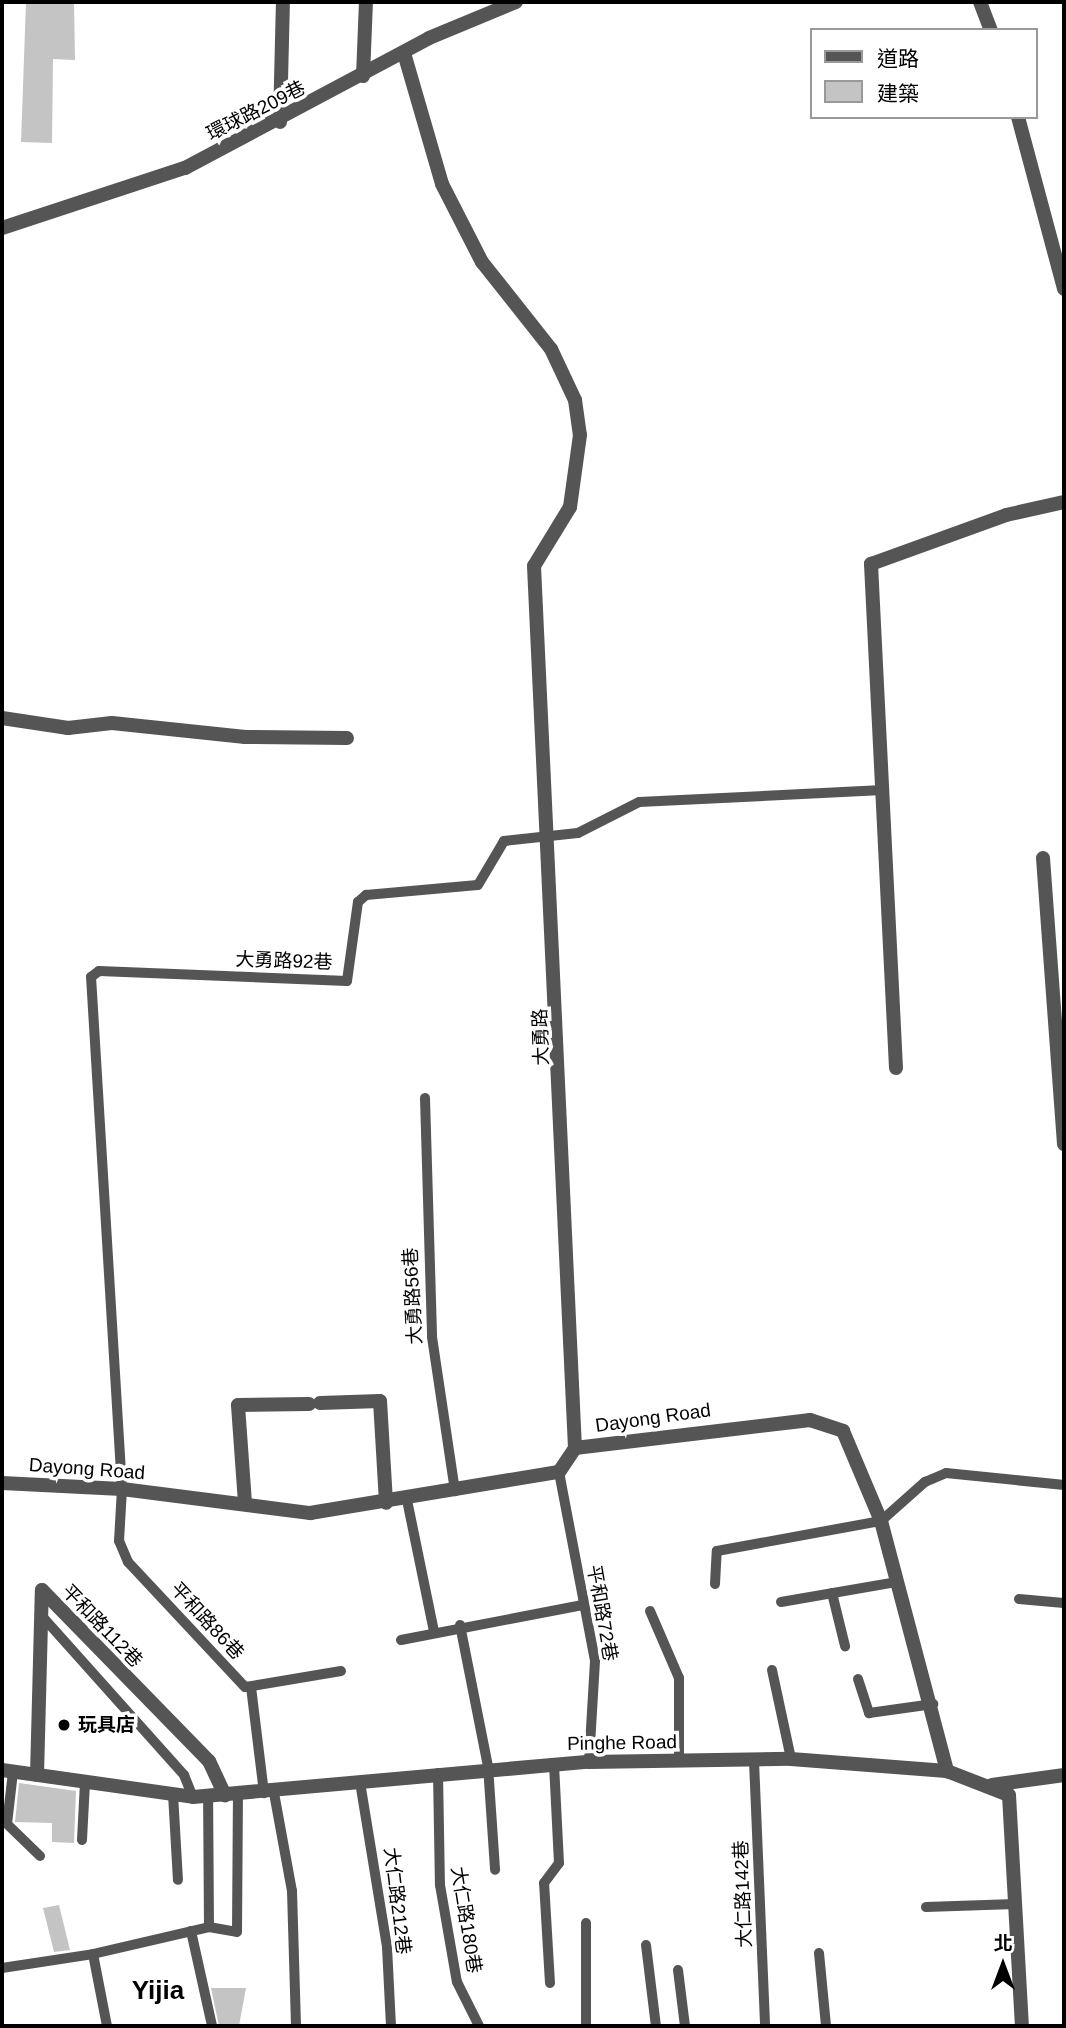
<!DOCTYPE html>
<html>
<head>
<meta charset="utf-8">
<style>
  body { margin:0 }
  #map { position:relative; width:1066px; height:2028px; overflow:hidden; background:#fff; font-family:Arial,"Noto Sans TC",sans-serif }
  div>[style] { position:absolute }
  .building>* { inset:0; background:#c4c4c4 }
  .lane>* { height:10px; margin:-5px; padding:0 5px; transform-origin:5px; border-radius:5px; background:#555 }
  .street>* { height:14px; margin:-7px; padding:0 7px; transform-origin:7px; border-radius:7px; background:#555 }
  .dots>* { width:19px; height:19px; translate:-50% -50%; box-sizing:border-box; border:4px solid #fff; border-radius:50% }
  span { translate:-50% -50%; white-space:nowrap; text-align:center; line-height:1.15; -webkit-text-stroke:7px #fff; paint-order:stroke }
  .street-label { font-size:19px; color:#000 }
  .poi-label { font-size:19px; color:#000; font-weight:700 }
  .left { translate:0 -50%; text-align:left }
  .district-label { font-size:26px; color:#000; font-weight:700 }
  .frame { position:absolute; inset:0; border:4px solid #000; pointer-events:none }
  .legend { position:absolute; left:810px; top:28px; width:228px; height:91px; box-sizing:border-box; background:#fff; border:2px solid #999; margin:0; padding:9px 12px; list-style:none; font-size:21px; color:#000 }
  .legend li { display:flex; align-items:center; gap:14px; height:35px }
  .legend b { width:35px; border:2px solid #999 }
  .north { position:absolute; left:968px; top:1930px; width:70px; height:70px; -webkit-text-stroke:5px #fff; paint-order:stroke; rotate:0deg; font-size:19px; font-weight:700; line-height:28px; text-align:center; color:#000 }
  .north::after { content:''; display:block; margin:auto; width:24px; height:32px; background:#000; clip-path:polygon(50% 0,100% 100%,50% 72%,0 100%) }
</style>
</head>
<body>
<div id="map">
  <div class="building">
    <div style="clip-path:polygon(26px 2px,74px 2px,75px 60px,53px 59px,52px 143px,21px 142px)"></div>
    <div style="clip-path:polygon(19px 1783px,76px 1791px,74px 1843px,52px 1842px,52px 1823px,15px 1822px)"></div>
    <div style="clip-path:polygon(59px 1905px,70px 1950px,54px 1952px,43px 1908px)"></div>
    <div style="clip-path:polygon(211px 1988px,246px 1988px,239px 2026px,219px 2026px)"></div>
  </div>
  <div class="lane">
    <div style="left:425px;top:1098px;width:239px;rotate:88.3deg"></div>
    <div style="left:432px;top:1337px;width:156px;rotate:81.5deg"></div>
    <div style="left:559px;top:1472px;width:192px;rotate:79.2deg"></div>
    <div style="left:595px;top:1661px;width:101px;rotate:93.4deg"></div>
    <div style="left:407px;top:1500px;width:134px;rotate:78.4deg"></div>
    <div style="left:715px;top:1584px;width:33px;rotate:-87deg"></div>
    <div style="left:717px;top:1551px;width:167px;rotate:-10.4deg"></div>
    <div style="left:881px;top:1521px;width:59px;rotate:-41.6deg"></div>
    <div style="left:925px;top:1482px;width:23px;rotate:-23deg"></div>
    <div style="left:946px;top:1473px;width:119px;rotate:5.8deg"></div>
    <div style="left:832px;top:1593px;width:55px;rotate:76.2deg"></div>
    <div style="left:1019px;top:1599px;width:45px;rotate:5.1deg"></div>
    <div style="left:781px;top:1602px;width:118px;rotate:-9.8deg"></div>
    <div style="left:650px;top:1611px;width:73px;rotate:66.6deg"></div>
    <div style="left:679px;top:1678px;width:83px;rotate:90deg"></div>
    <div style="left:41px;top:1615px;width:215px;rotate:48.2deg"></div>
    <div style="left:184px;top:1775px;width:24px;rotate:68deg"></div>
    <div style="left:460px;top:1625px;width:144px;rotate:78.8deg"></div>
    <div style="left:488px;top:1766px;width:104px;rotate:86.1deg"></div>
    <div style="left:401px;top:1640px;width:185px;rotate:-10.9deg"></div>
    <div style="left:772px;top:1670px;width:91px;rotate:77.9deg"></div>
    <div style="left:341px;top:1671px;width:97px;rotate:170.5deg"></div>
    <div style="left:245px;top:1687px;width:171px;rotate:-133.1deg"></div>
    <div style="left:128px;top:1562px;width:23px;rotate:-113deg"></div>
    <div style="left:119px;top:1541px;width:52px;rotate:-86.7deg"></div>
    <div style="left:122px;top:1489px;width:513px;rotate:-93.46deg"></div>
    <div style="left:91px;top:977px;width:10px;rotate:-37deg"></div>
    <div style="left:99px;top:971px;width:248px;rotate:2.3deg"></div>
    <div style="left:347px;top:981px;width:80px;rotate:-82.1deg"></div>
    <div style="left:358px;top:902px;width:11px;rotate:-41deg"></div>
    <div style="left:366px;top:895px;width:112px;rotate:-5.1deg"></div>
    <div style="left:478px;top:885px;width:51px;rotate:-59.4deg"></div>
    <div style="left:504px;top:841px;width:74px;rotate:-6.2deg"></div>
    <div style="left:578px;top:833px;width:68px;rotate:-26.9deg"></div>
    <div style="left:639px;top:802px;width:244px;rotate:-2.8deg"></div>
    <div style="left:858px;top:1679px;width:36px;rotate:72deg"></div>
    <div style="left:869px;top:1713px;width:65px;rotate:-8deg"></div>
    <div style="left:251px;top:1687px;width:107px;rotate:83deg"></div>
    <div style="left:754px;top:1761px;width:265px;rotate:87.6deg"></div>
    <div style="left:13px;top:1772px;width:52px;rotate:96.6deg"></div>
    <div style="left:7px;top:1824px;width:46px;rotate:44.1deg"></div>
    <div style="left:438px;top:1773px;width:112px;rotate:89deg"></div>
    <div style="left:440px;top:1885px;width:98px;rotate:80.1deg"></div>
    <div style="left:457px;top:1982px;width:49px;rotate:63.4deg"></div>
    <div style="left:360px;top:1782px;width:167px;rotate:80.7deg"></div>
    <div style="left:387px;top:1947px;width:79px;rotate:87.1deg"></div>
    <div style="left:274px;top:1793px;width:100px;rotate:79.6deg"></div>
    <div style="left:292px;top:1891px;width:135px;rotate:88.3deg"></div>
    <div style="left:173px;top:1794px;width:86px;rotate:86.7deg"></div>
    <div style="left:82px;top:1840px;width:58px;rotate:-87deg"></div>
    <div style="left:926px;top:1907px;width:89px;rotate:-1.9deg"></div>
    <div style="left:586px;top:1923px;width:103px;rotate:90deg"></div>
    <div style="left:209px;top:1927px;width:28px;rotate:10deg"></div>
    <div style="left:237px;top:1932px;width:136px;rotate:-89.6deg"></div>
    <div style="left:191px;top:1931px;width:97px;rotate:77.5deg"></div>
    <div style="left:646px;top:1945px;width:82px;rotate:83deg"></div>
    <div style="left:819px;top:1953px;width:73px;rotate:84.5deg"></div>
    <div style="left:93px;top:1954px;width:119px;rotate:-13.1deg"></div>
    <div style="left:209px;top:1927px;width:131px;rotate:-90.4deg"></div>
    <div style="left:2px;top:1968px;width:92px;rotate:-8.7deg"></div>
    <div style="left:93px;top:1954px;width:73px;rotate:79deg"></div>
    <div style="left:678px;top:1970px;width:56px;rotate:82.9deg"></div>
    <div style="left:550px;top:1983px;width:100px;rotate:-93.4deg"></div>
    <div style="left:544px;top:1883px;width:25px;rotate:-53deg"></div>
    <div style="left:559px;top:1863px;width:100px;rotate:-92.9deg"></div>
  </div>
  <div class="street">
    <div style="left:980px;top:2px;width:30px;rotate:69deg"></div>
    <div style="left:404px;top:53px;width:136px;rotate:73.8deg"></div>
    <div style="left:442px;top:184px;width:88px;rotate:62.9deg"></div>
    <div style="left:482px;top:262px;width:111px;rotate:51.6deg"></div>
    <div style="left:551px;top:349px;width:56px;rotate:64.8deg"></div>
    <div style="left:575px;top:400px;width:35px;rotate:82deg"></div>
    <div style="left:580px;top:435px;width:73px;rotate:97.9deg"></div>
    <div style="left:570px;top:507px;width:69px;rotate:121.4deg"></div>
    <div style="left:534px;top:566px;width:883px;rotate:87.34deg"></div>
    <div style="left:363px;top:76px;width:74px;rotate:-87.7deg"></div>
    <div style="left:1018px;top:117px;width:178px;rotate:75deg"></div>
    <div style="left:280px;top:122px;width:120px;rotate:-88.6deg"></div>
    <div style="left:2px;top:228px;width:193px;rotate:-18.2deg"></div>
    <div style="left:185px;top:168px;width:276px;rotate:-28deg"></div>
    <div style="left:429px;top:38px;width:94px;rotate:-22.5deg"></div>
    <div style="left:2px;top:718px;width:67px;rotate:8.6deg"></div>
    <div style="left:68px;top:728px;width:44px;rotate:-6.5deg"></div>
    <div style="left:112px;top:723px;width:134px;rotate:6deg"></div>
    <div style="left:245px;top:737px;width:102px;rotate:0.6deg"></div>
    <div style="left:1043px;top:858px;width:287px;rotate:85.8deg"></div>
    <div style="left:896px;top:1068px;width:505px;rotate:-92.84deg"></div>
    <div style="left:871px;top:564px;width:144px;rotate:-19.9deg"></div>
    <div style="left:1006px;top:515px;width:59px;rotate:-12.6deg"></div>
    <div style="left:320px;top:1403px;width:60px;rotate:-1.9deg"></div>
    <div style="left:380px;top:1401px;width:102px;rotate:86.6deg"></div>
    <div style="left:2px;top:1483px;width:120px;rotate:2.9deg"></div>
    <div style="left:122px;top:1489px;width:190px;rotate:7.3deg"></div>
    <div style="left:310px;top:1513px;width:252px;rotate:-9.4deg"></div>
    <div style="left:559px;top:1472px;width:29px;rotate:-56deg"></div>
    <div style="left:575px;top:1448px;width:237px;rotate:-6.8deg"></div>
    <div style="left:810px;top:1420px;width:35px;rotate:18deg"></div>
    <div style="left:843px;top:1431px;width:98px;rotate:67.1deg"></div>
    <div style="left:881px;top:1521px;width:259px;rotate:75.2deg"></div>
    <div style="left:245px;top:1503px;width:98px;rotate:-94.1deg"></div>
    <div style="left:238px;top:1405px;width:71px;rotate:-0.8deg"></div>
    <div style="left:2px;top:1770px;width:193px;rotate:8deg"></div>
    <div style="left:193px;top:1797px;width:398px;rotate:-5.1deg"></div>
    <div style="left:589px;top:1762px;width:202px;rotate:-0.9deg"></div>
    <div style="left:791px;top:1759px;width:156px;rotate:4.4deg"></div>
    <div style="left:947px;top:1771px;width:66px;rotate:21.2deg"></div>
    <div style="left:1009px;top:1795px;width:231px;rotate:86.8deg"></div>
    <div style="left:37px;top:1775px;width:185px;rotate:-88.5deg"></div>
    <div style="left:42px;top:1590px;width:239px;rotate:45.7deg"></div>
    <div style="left:209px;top:1761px;width:38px;rotate:65deg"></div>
    <div style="left:992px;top:1785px;width:73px;rotate:-7.9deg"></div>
  </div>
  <div class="dots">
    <div style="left:64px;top:1725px;background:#000"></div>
  </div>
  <div class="street-label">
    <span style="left:256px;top:111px;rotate:-27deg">環球路209巷</span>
    <span style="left:284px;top:961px;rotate:2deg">大勇路92巷</span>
    <span style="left:541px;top:1037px;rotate:-92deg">大勇路</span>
    <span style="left:413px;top:1296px;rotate:-93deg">大勇路56巷</span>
    <span style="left:653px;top:1418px;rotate:-8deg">Dayong Road</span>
    <span style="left:87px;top:1469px;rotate:4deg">Dayong Road</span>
    <span style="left:602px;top:1613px;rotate:80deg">平和路72巷</span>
    <span style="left:207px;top:1621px;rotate:47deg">平和路86巷</span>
    <span style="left:102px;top:1626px;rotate:46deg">平和路112巷</span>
    <span style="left:622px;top:1743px;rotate:-1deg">Pinghe Road</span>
    <span style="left:743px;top:1894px;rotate:-92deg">大仁路142巷</span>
    <span style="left:397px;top:1901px;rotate:83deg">大仁路212巷</span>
    <span style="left:466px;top:1920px;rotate:81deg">大仁路180巷</span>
  </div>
  <div class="poi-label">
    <span class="left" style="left:78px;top:1725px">玩具店</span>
  </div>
  <div class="district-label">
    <span style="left:158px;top:1991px">Yijia</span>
  </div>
  <div class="frame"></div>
  <ul class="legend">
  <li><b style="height:9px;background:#555"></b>道路</li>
  <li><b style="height:19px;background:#c4c4c4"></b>建築</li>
  </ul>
  <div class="north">北</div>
</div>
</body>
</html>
